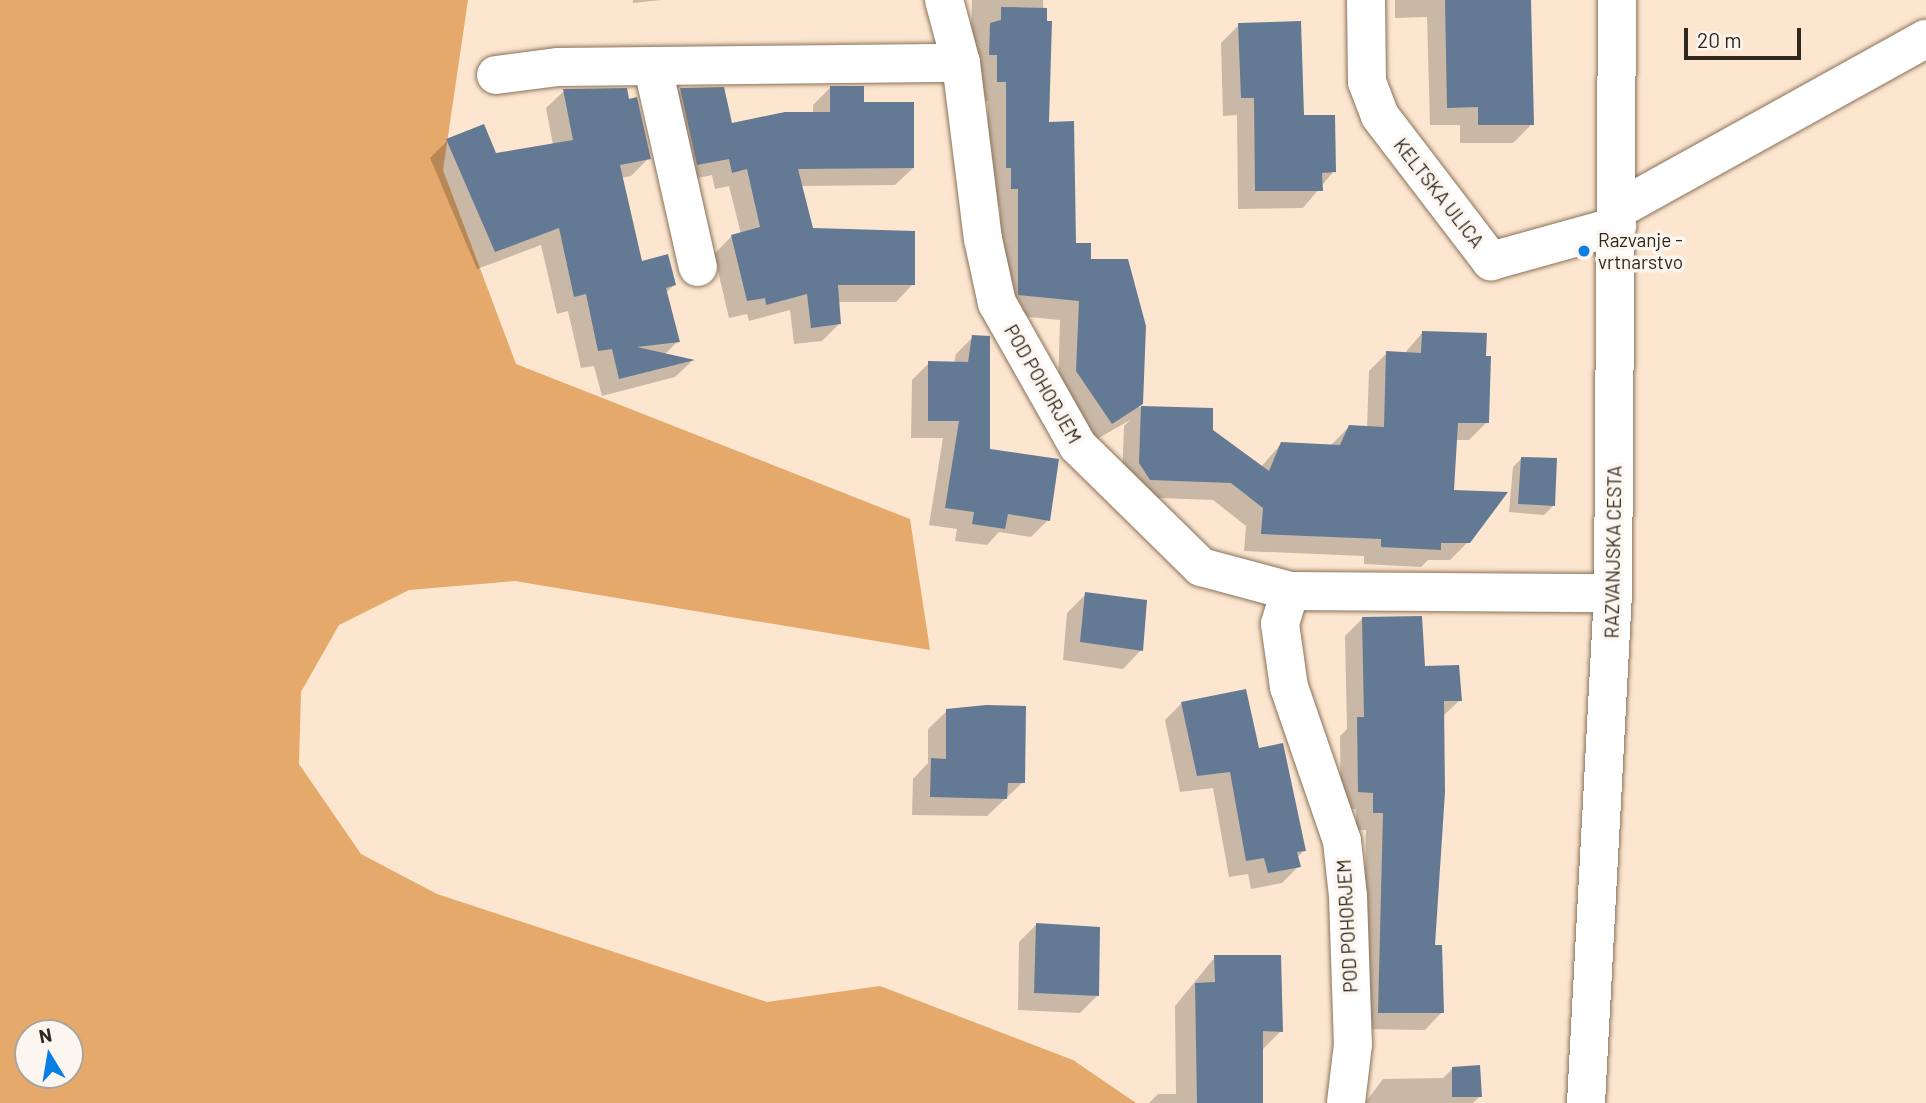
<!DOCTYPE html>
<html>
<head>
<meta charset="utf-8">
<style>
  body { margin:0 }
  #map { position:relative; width:1926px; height:1103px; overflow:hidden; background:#fce6d0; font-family:Barlow,sans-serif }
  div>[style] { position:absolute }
  .forest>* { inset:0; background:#e5aa6b }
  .shadow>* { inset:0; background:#0003 }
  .building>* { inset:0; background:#647a94 }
  .roads { filter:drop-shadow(0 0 2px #8a7159) drop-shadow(0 0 2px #8a7159) }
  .minor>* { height:38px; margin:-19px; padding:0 19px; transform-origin:19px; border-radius:19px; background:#fff }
  .tertiary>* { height:38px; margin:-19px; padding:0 19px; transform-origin:19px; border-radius:19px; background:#fff }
  .dots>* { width:19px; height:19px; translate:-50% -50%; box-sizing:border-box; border:4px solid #fcf6f1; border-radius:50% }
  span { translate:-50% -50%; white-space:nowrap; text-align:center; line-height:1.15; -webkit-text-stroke:7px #fcf6f1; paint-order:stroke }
  .street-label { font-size:19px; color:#31271c }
  .poi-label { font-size:19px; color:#31271c }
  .left { translate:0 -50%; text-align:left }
  .north { position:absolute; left:14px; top:1019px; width:70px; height:70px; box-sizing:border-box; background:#fcf6f1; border:2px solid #aba39c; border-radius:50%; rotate:349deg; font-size:19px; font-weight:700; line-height:28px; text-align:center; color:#31271c }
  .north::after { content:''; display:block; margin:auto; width:24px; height:32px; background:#097fe6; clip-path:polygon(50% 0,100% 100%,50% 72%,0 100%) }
  .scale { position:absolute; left:1684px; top:28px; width:117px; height:32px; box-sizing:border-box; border:4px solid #31271c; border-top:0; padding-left:9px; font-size:21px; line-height:24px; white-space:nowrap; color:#31271c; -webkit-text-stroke:5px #fcf6f1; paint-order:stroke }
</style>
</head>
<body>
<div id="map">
  <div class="forest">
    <div style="clip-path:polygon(evenodd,0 0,468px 0,443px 170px,516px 364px,910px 519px,930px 650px,515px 581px,409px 590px,339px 625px,301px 692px,299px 764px,361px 854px,437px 894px,767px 1002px,880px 986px,1073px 1060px,1136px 1103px,0 1103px,0 0,28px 1033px,70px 1033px,70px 1075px,28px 1075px,28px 1033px)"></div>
  </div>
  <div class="shadow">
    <div style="clip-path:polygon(633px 0,661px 0,633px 3px)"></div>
    <div style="clip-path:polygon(972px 0,1043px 0,1048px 124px,1074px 245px,1089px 261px,1137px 407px,1212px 410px,1211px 431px,1261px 467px,1281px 444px,1331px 445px,1349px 427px,1367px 428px,1369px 371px,1387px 353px,1404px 354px,1422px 333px,1487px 422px,1469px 440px,1455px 440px,1452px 491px,1468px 542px,1450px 560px,1428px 560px,1421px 567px,1364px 564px,1364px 556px,1244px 551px,1246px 526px,1213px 500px,1132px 497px,1122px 482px,1124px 426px,1130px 420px,1092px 442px,1058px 391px,1060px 320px,999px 314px,1000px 207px,992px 208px,988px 186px,988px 101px,978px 101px,970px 73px)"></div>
    <div style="clip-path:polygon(1395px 0,1491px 0,1532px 124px,1513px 143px,1460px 143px,1460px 125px,1430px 125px,1427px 17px,1395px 18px)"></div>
    <div style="clip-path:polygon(1239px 25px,1334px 171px,1303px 208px,1238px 209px,1237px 115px,1223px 116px,1221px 43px)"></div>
    <div style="clip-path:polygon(830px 88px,862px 104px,913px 168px,895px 185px,800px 186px,811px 230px,913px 284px,896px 302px,837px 302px,839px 324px,822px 341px,794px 344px,790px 310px,749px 321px,747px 314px,729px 318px,714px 254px,731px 237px,741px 234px,729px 186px,715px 189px,712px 175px,680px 182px,663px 107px,681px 89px,730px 125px,813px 114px,813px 105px)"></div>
    <div style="clip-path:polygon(564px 91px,649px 158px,631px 176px,621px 178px,641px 263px,674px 285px,666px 293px,678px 341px,664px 355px,692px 361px,675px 377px,602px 396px,594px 366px,581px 368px,568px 311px,557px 314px,541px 245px,477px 269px,430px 158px,447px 141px,494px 155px,553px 145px,546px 108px)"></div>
    <div style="clip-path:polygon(973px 337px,988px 450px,1048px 520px,1031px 537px,999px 532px,987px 545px,955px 541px,957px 529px,929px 525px,943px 438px,911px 438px,912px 380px,929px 363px,954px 363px,956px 354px)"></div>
    <div style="clip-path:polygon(1522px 458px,1553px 506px,1544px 515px,1509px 512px,1513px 467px)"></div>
    <div style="clip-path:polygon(1086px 594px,1141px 650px,1123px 669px,1063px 660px,1067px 613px)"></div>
    <div style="clip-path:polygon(1362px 619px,1460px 700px,1442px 717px,1434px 946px,1442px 1012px,1425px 1030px,1361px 1029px,1366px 830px,1356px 830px,1356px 809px,1341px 809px,1340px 736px,1347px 729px,1345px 636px)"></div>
    <div style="clip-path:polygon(1182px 703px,1258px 750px,1304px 850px,1297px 858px,1299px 866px,1282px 883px,1251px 889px,1248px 874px,1229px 877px,1213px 788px,1180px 792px,1165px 720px)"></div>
    <div style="clip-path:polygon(947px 711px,1023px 782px,987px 816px,912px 815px,913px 779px,928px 763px,928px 729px)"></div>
    <div style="clip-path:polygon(1037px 924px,1097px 996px,1080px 1013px,1018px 1010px,1019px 942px)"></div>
    <div style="clip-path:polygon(1215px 957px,1281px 1031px,1261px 1051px,1261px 1103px,1149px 1103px,1158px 1094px,1176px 1094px,1175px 1006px)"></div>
    <div style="clip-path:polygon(1452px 1069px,1480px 1096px,1473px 1103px,1365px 1103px,1383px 1079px,1443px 1078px)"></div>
  </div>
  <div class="building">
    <div style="clip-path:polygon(1445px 0,1531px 0,1534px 125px,1478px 125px,1478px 107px,1447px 108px)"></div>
    <div style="clip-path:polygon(1001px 7px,1047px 8px,1047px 21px,1052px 21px,1049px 122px,1074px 121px,1076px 243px,1091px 243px,1091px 259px,1128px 259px,1146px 326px,1143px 404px,1112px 424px,1076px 371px,1079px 301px,1018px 295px,1018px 189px,1011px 189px,1011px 168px,1006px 168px,1006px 82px,997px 82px,997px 55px,989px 55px,990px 23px,1001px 20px)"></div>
    <div style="clip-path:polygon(1301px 21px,1304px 115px,1335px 115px,1336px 172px,1322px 173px,1323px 191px,1255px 191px,1254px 98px,1241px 98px,1238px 23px)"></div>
    <div style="clip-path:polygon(830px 86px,864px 86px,864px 102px,914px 102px,914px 168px,798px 169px,813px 228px,915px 231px,915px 285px,838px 285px,841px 324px,811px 328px,807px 294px,766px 305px,765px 298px,747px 301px,731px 235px,760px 227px,747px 169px,732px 173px,729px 159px,697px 165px,680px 88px,724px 87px,732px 123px,785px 112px,830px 112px)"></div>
    <div style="clip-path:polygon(627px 88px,629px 99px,637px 97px,651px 159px,620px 165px,642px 261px,668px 254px,676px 285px,666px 288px,680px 342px,637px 347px,695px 360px,619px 379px,612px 349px,598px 351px,586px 294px,574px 297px,559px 228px,495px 252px,446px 139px,484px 124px,496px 153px,573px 140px,563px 89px)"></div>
    <div style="clip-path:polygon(1422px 331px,1487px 333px,1486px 356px,1491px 356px,1489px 423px,1458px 423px,1454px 490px,1508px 492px,1470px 543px,1441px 543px,1441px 550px,1381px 547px,1381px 539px,1261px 534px,1263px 508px,1231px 483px,1150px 480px,1139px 463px,1141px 406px,1213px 408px,1213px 430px,1269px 471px,1281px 442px,1340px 445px,1349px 425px,1384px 427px,1386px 351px,1421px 353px)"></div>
    <div style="clip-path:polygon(972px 335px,990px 336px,990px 449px,1059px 459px,1050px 521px,1008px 514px,1005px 529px,972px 524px,974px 512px,945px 508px,959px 421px,928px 421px,928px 361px,968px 362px)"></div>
    <div style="clip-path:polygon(1521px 457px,1557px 458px,1555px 506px,1518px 504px)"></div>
    <div style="clip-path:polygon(1085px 592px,1147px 600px,1143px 651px,1080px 642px)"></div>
    <div style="clip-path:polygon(1422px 616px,1425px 666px,1459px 665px,1462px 701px,1444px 701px,1445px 792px,1435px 945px,1442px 945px,1444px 1013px,1378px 1013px,1383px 813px,1373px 813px,1373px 793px,1358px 792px,1357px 717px,1364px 717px,1362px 617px)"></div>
    <div style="clip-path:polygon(1246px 689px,1259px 748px,1283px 743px,1306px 851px,1297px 852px,1301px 867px,1268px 873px,1264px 858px,1246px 861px,1230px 772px,1197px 776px,1181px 702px)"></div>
    <div style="clip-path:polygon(986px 705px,1026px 706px,1025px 783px,1008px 783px,1007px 799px,930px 797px,931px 758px,946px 759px,946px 709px)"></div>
    <div style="clip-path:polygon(1036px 923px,1100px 927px,1099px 996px,1034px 993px)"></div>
    <div style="clip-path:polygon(1214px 955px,1281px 955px,1283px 1032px,1263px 1031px,1263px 1103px,1197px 1103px,1195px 983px,1215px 982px)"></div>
    <div style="clip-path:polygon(1480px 1065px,1482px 1097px,1452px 1097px,1452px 1067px)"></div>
  </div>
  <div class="roads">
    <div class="minor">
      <div style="left:944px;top:0;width:65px;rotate:74.9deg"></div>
      <div style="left:961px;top:63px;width:177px;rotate:82.9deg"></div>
      <div style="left:983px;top:239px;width:66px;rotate:77.7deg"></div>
      <div style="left:997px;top:303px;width:164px;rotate:60.5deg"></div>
      <div style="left:1078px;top:446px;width:173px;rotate:44.5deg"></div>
      <div style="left:1201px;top:567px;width:92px;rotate:15.1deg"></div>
      <div style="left:1290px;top:591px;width:323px;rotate:0.4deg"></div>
      <div style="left:1366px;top:0;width:82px;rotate:89.3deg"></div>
      <div style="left:1367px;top:82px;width:36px;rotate:69deg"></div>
      <div style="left:1380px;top:116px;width:183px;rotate:52.6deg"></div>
      <div style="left:1491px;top:261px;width:131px;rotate:-15.5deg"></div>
      <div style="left:653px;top:68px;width:204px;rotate:77.3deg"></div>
      <div style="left:496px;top:75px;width:63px;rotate:-7.4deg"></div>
      <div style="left:558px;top:67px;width:403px;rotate:-0.6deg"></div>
      <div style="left:1617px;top:210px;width:353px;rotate:-29deg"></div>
      <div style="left:1290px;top:591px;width:34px;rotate:107deg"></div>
      <div style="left:1280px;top:624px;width:64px;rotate:81.9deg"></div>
      <div style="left:1289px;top:687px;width:163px;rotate:71deg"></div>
      <div style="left:1342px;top:841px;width:55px;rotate:83.8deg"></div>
      <div style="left:1348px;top:896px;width:148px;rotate:88.1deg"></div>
      <div style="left:1353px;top:1044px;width:59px;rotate:96.8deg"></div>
    </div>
    <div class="tertiary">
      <div style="left:1586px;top:1103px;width:511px;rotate:-86.97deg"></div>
      <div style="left:1613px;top:593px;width:593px;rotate:-89.61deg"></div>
    </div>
  </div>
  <div class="dots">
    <div style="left:1584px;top:251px;background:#097fe6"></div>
  </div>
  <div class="street-label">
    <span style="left:1439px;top:193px;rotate:52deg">KELTSKA ULICA</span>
    <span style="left:1043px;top:384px;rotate:60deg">POD POHORJEM</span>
    <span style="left:1613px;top:552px;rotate:-89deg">RAZVANJSKA CESTA</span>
    <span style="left:1347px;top:926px;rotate:-93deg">POD POHORJEM</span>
  </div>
  <div class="poi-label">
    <span class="left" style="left:1598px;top:251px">Razvanje -<br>vrtnarstvo</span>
  </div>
  <div class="north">N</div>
  <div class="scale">20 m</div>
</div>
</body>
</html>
